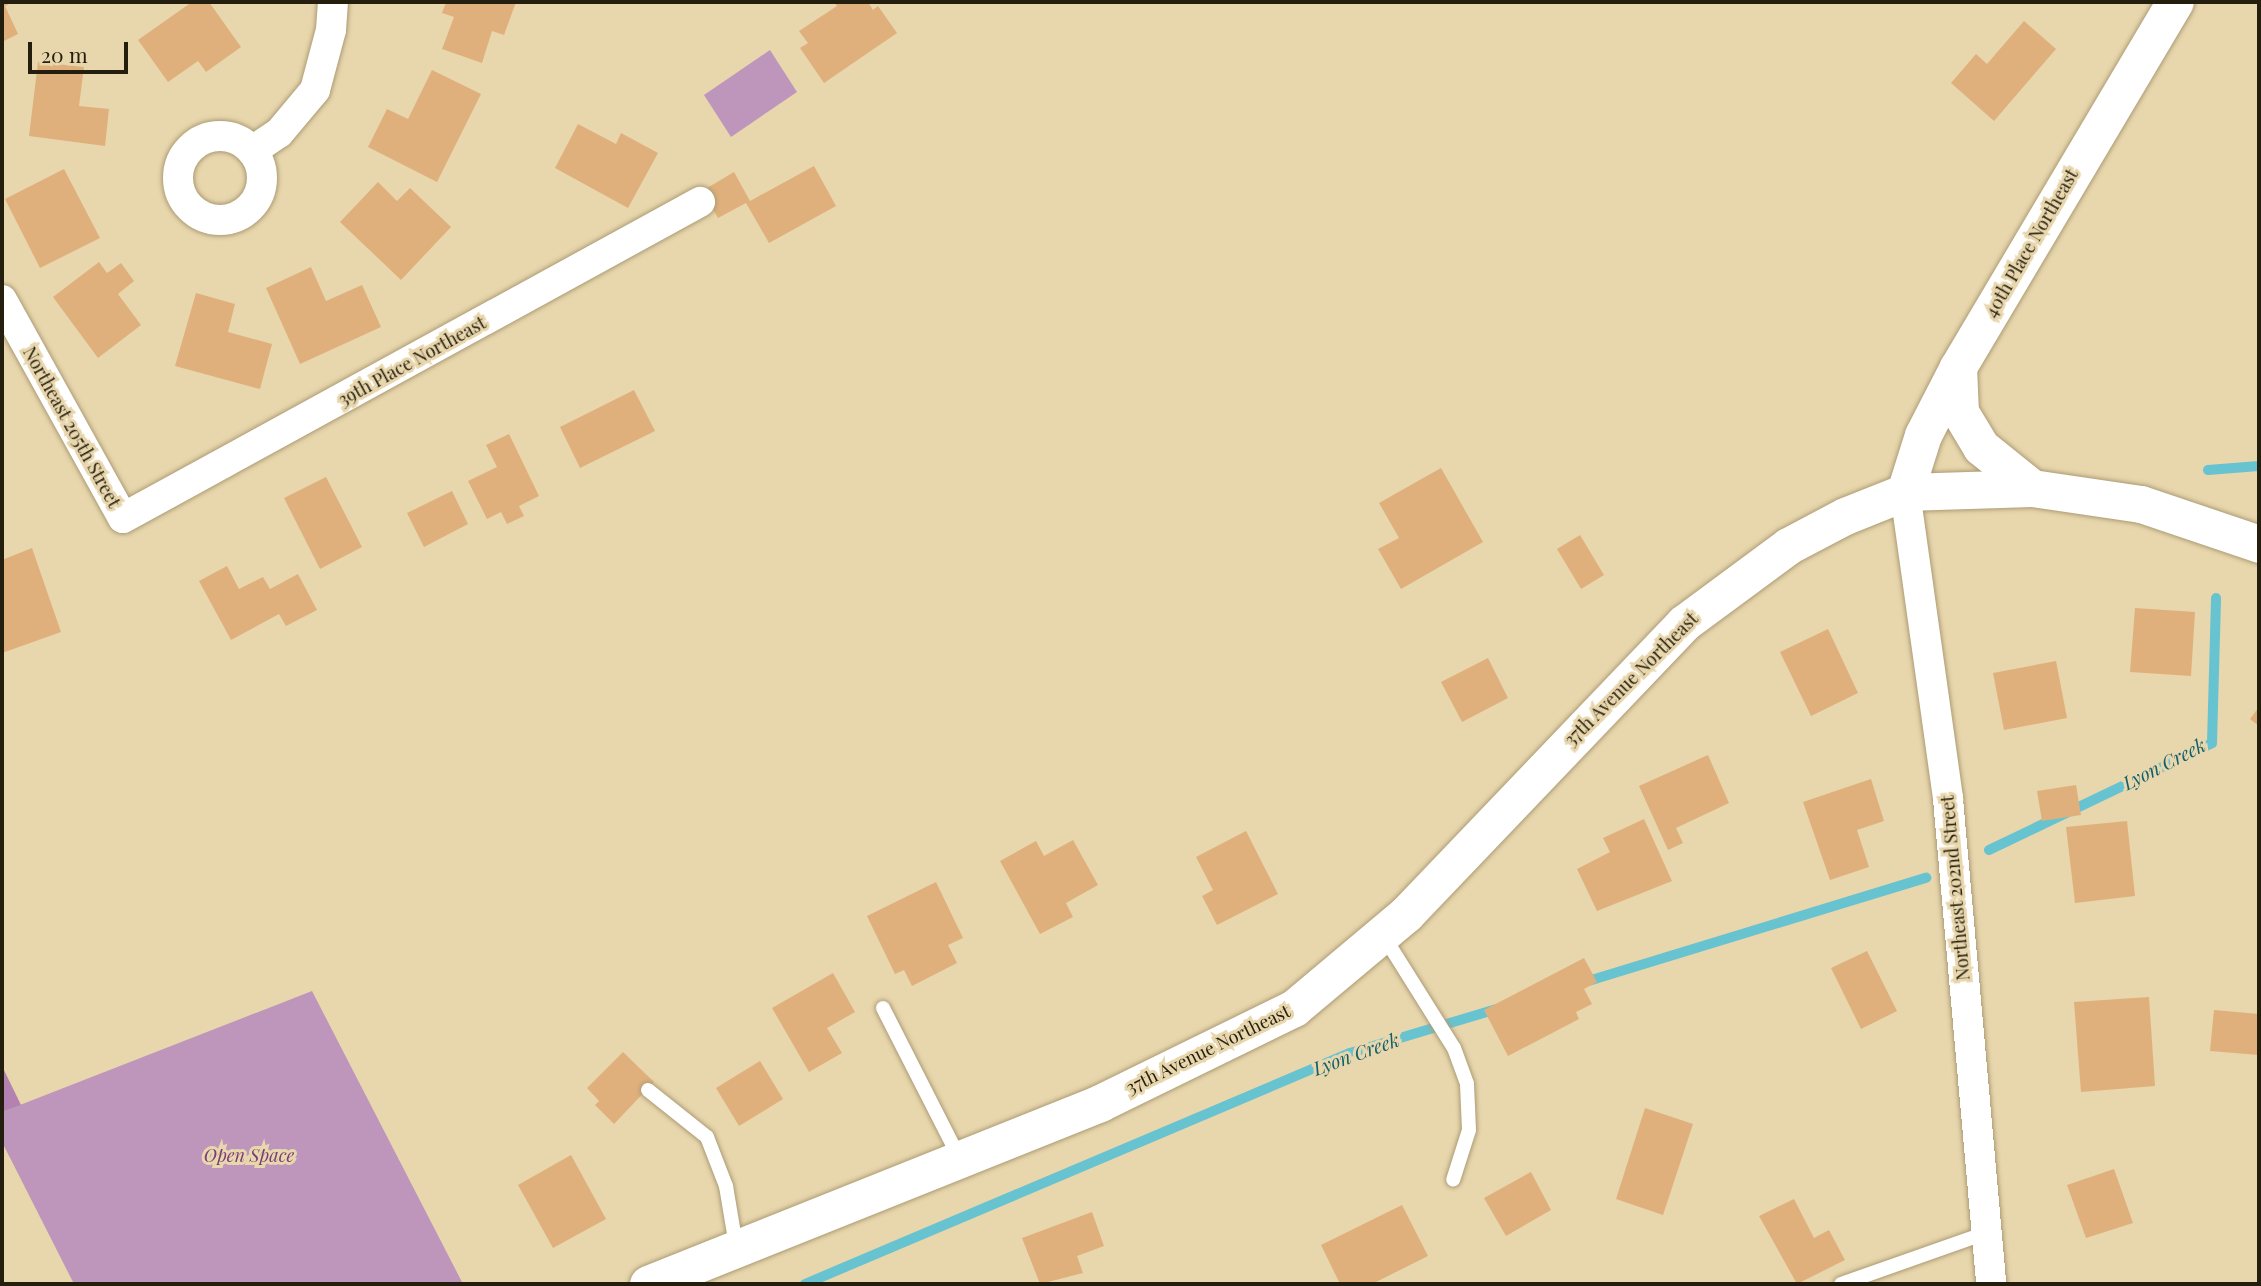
<!DOCTYPE html>
<html>
<head>
<meta charset="utf-8">
<style>
  body { margin:0 }
  #map { position:relative; width:2261px; height:1286px; overflow:hidden; background:#e8d6ad; font-family:"Playfair Display",serif }
  div>[style] { position:absolute }
  .green>* { inset:0; background:#be96bc }
  .forest>* { inset:0; background:#b382b1 }
  .stream>* { height:10px; margin:-5px; padding:0 5px; transform-origin:5px; border-radius:5px; background:#68c3d0 }
  .building>* { inset:0; background:#e0b07c }
  .roads { filter:drop-shadow(0 0 2px #ac9c74) drop-shadow(0 0 2px #ac9c74) }
  .service>* { height:14px; margin:-7px; padding:0 7px; transform-origin:7px; border-radius:7px; background:#fff }
  .minor>* { height:30px; margin:-15px; padding:0 15px; transform-origin:15px; border-radius:15px; background:#fff }
  .minor>.ring { margin:-15px; padding:0; box-sizing:content-box; background:none; border:30px solid #fff; border-radius:50% }
  .tertiary>* { height:37px; margin:-18.5px; padding:0 18.5px; transform-origin:18.5px; border-radius:18.5px; background:#fff }
  span { translate:-50% -50%; white-space:nowrap; text-align:center; line-height:1.15; -webkit-text-stroke:6px #e8d6ad; paint-order:stroke }
  .street-label { font-size:18px; color:#241e0e }
  .park-label { font-size:18px; color:#7a3c78; font-style:italic }
  .water-label { font-size:19px; color:#125f69; font-style:italic }
  .frame { position:absolute; inset:0; border:4px solid #241e0e; pointer-events:none }
  .scale { position:absolute; left:28px; top:42px; width:100px; height:32px; box-sizing:border-box; border:4px solid #241e0e; border-top:0; padding-left:9px; font-size:21px; line-height:24px; white-space:nowrap; color:#241e0e; -webkit-text-stroke:5px #e8d6ad; paint-order:stroke }
</style>
</head>
<body>
<div id="map">
  <div class="green">
    <div style="clip-path:polygon(770px 50px,797px 92px,731px 137px,704px 95px)"></div>
    <div style="clip-path:polygon(312px 991px,463px 1284px,74px 1284px,2px 1142px,2px 1112px)"></div>
  </div>
  <div class="forest">
    <div style="clip-path:polygon(2px 1066px,21px 1105px,2px 1112px)"></div>
  </div>
  <div class="stream">
    <div style="left:2208px;top:470px;width:51px;rotate:-4.5deg"></div>
    <div style="left:1989px;top:850px;width:247px;rotate:-25.6deg"></div>
    <div style="left:2212px;top:743px;width:145px;rotate:-88.4deg"></div>
    <div style="left:1585px;top:982px;width:357px;rotate:-17deg"></div>
    <div style="left:805px;top:1284px;width:592px;rotate:-22.97deg"></div>
    <div style="left:1350px;top:1053px;width:153px;rotate:-16.7deg"></div>
  </div>
  <div class="building">
    <div style="clip-path:polygon(2px 2px,13px 2px,5px 6px,18px 34px,2px 42px)"></div>
    <div style="clip-path:polygon(192px 2px,209px 2px,241px 47px,206px 72px,198px 61px,168px 82px,138px 40px)"></div>
    <div style="clip-path:polygon(446px 2px,516px 2px,504px 35px,492px 31px,482px 63px,442px 49px,454px 17px,442px 13px)"></div>
    <div style="clip-path:polygon(834px 2px,868px 2px,873px 10px,878px 6px,897px 33px,824px 83px,800px 48px,808px 43px,799px 31px,837px 6px)"></div>
    <div style="clip-path:polygon(2024px 21px,2056px 49px,1994px 121px,1951px 83px,1976px 54px,1987px 64px)"></div>
    <div style="clip-path:polygon(38px 62px,84px 67px,79px 106px,109px 109px,105px 146px,29px 136px)"></div>
    <div style="clip-path:polygon(432px 70px,481px 94px,437px 182px,368px 147px,387px 109px,408px 119px)"></div>
    <div style="clip-path:polygon(578px 124px,616px 144px,621px 133px,658px 153px,628px 208px,555px 168px)"></div>
    <div style="clip-path:polygon(814px 166px,836px 206px,769px 243px,746px 203px,718px 218px,702px 191px,734px 172px,750px 201px)"></div>
    <div style="clip-path:polygon(64px 169px,100px 238px,40px 268px,5px 199px)"></div>
    <div style="clip-path:polygon(378px 182px,397px 201px,410px 188px,451px 227px,401px 280px,340px 222px)"></div>
    <div style="clip-path:polygon(99px 262px,107px 273px,121px 263px,134px 281px,118px 294px,141px 325px,98px 358px,53px 297px)"></div>
    <div style="clip-path:polygon(311px 267px,326px 301px,362px 285px,381px 327px,300px 364px,266px 288px)"></div>
    <div style="clip-path:polygon(196px 293px,235px 304px,228px 332px,272px 344px,260px 389px,175px 366px)"></div>
    <div style="clip-path:polygon(634px 390px,655px 431px,580px 468px,560px 427px)"></div>
    <div style="clip-path:polygon(509px 434px,539px 496px,519px 506px,524px 516px,507px 524px,501px 512px,487px 519px,468px 481px,497px 467px,486px 445px)"></div>
    <div style="clip-path:polygon(1441px 468px,1483px 542px,1401px 589px,1378px 549px,1399px 538px,1379px 503px)"></div>
    <div style="clip-path:polygon(326px 477px,362px 547px,320px 569px,284px 498px)"></div>
    <div style="clip-path:polygon(452px 491px,468px 524px,424px 547px,407px 513px)"></div>
    <div style="clip-path:polygon(1580px 535px,1604px 575px,1581px 589px,1557px 549px)"></div>
    <div style="clip-path:polygon(32px 548px,61px 632px,2px 653px,2px 560px)"></div>
    <div style="clip-path:polygon(227px 566px,239px 589px,263px 577px,270px 589px,298px 574px,317px 610px,286px 626px,279px 614px,231px 640px,199px 581px)"></div>
    <div style="clip-path:polygon(2135px 608px,2195px 612px,2191px 676px,2130px 672px)"></div>
    <div style="clip-path:polygon(1828px 629px,1858px 693px,1811px 716px,1780px 652px)"></div>
    <div style="clip-path:polygon(1488px 658px,1508px 698px,1462px 722px,1441px 682px)"></div>
    <div style="clip-path:polygon(2056px 661px,2067px 718px,2004px 730px,1993px 673px)"></div>
    <div style="clip-path:polygon(2259px 707px,2259px 726px,2250px 719px)"></div>
    <div style="clip-path:polygon(1708px 755px,1729px 803px,1676px 828px,1683px 843px,1668px 850px,1639px 786px)"></div>
    <div style="clip-path:polygon(1871px 779px,1884px 821px,1857px 830px,1869px 867px,1830px 880px,1803px 802px)"></div>
    <div style="clip-path:polygon(2076px 785px,2081px 815px,2042px 821px,2037px 791px)"></div>
    <div style="clip-path:polygon(1644px 819px,1672px 881px,1597px 911px,1577px 869px,1610px 852px,1603px 838px)"></div>
    <div style="clip-path:polygon(2127px 821px,2135px 896px,2075px 903px,2066px 827px)"></div>
    <div style="clip-path:polygon(1246px 831px,1278px 894px,1217px 925px,1202px 896px,1213px 890px,1196px 857px)"></div>
    <div style="clip-path:polygon(1073px 840px,1098px 885px,1066px 903px,1073px 917px,1040px 934px,1000px 861px,1036px 841px,1044px 856px)"></div>
    <div style="clip-path:polygon(936px 882px,963px 938px,948px 945px,957px 963px,912px 986px,904px 970px,895px 974px,867px 916px)"></div>
    <div style="clip-path:polygon(1867px 951px,1897px 1011px,1861px 1029px,1831px 968px)"></div>
    <div style="clip-path:polygon(1584px 958px,1597px 982px,1584px 989px,1592px 1004px,1576px 1012px,1579px 1019px,1508px 1056px,1484px 1010px)"></div>
    <div style="clip-path:polygon(833px 973px,855px 1012px,827px 1028px,842px 1053px,809px 1072px,772px 1008px)"></div>
    <div style="clip-path:polygon(2149px 997px,2155px 1086px,2081px 1092px,2074px 1002px)"></div>
    <div style="clip-path:polygon(2214px 1010px,2259px 1014px,2259px 1055px,2210px 1051px)"></div>
    <div style="clip-path:polygon(623px 1052px,654px 1082px,614px 1124px,595px 1105px,599px 1101px,587px 1088px)"></div>
    <div style="clip-path:polygon(760px 1061px,783px 1099px,739px 1126px,716px 1088px)"></div>
    <div style="clip-path:polygon(1645px 1108px,1693px 1124px,1663px 1215px,1616px 1199px)"></div>
    <div style="clip-path:polygon(571px 1155px,606px 1219px,553px 1248px,518px 1185px)"></div>
    <div style="clip-path:polygon(2114px 1169px,2133px 1223px,2086px 1238px,2067px 1185px)"></div>
    <div style="clip-path:polygon(1531px 1172px,1551px 1210px,1506px 1236px,1484px 1198px)"></div>
    <div style="clip-path:polygon(1794px 1199px,1814px 1238px,1829px 1230px,1845px 1260px,1797px 1284px,1759px 1216px)"></div>
    <div style="clip-path:polygon(1402px 1205px,1428px 1256px,1372px 1284px,1340px 1284px,1321px 1245px)"></div>
    <div style="clip-path:polygon(1092px 1212px,1104px 1246px,1077px 1256px,1083px 1273px,1040px 1284px,1022px 1238px)"></div>
  </div>
  <div class="roads">
    <div class="service">
      <div style="left:1383px;top:935px;width:133px;rotate:57.9deg"></div>
      <div style="left:1454px;top:1048px;width:38px;rotate:70deg"></div>
      <div style="left:1467px;top:1084px;width:46px;rotate:87.5deg"></div>
      <div style="left:1469px;top:1130px;width:52px;rotate:107.7deg"></div>
      <div style="left:883px;top:1008px;width:169px;rotate:63deg"></div>
      <div style="left:648px;top:1090px;width:75px;rotate:38.5deg"></div>
      <div style="left:707px;top:1137px;width:53px;rotate:68.8deg"></div>
      <div style="left:726px;top:1186px;width:61px;rotate:80.5deg"></div>
      <div style="left:1841px;top:1284px;width:154px;rotate:-19.4deg"></div>
    </div>
    <div class="minor">
      <div class="ring" style="left:178px;top:136px;width:54px;height:54px"></div>
      <div style="left:252px;top:151px;width:32px;rotate:-34deg"></div>
      <div style="left:279px;top:133px;width:56px;rotate:-50.1deg"></div>
      <div style="left:315px;top:90px;width:62px;rotate:-75.1deg"></div>
      <div style="left:331px;top:30px;width:28px;rotate:-86deg"></div>
      <div style="left:2px;top:300px;width:249px;rotate:61deg"></div>
      <div style="left:123px;top:518px;width:658px;rotate:-28.71deg"></div>
      <div style="left:1905px;top:492px;width:310px;rotate:82deg"></div>
      <div style="left:1948px;top:799px;width:487px;rotate:84.9deg"></div>
    </div>
    <div class="tertiary">
      <div style="left:1958px;top:367px;width:45px;rotate:87.5deg"></div>
      <div style="left:1960px;top:412px;width:41px;rotate:59deg"></div>
      <div style="left:1981px;top:447px;width:65px;rotate:38.8deg"></div>
      <div style="left:1905px;top:492px;width:60px;rotate:-72.5deg"></div>
      <div style="left:1923px;top:435px;width:76px;rotate:-62.8deg"></div>
      <div style="left:1958px;top:367px;width:425px;rotate:-59.3deg"></div>
      <div style="left:648px;top:1284px;width:487px;rotate:-21.8deg"></div>
      <div style="left:1100px;top:1103px;width:216px;rotate:-26.1deg"></div>
      <div style="left:1294px;top:1008px;width:146px;rotate:-40deg"></div>
      <div style="left:1406px;top:914px;width:402px;rotate:-46.3deg"></div>
      <div style="left:1684px;top:623px;width:129px;rotate:-36.5deg"></div>
      <div style="left:1788px;top:546px;width:64px;rotate:-27.8deg"></div>
      <div style="left:1845px;top:516px;width:65px;rotate:-21.8deg"></div>
      <div style="left:1905px;top:492px;width:127px;rotate:-1.8deg"></div>
      <div style="left:2032px;top:488px;width:110px;rotate:8.4deg"></div>
      <div style="left:2141px;top:504px;width:125px;rotate:18.7deg"></div>
    </div>
  </div>
  <div class="street-label">
    <span style="left:2031px;top:243px;rotate:-60deg">40th Place Northeast</span>
    <span style="left:412px;top:361px;rotate:-29deg">39th Place Northeast</span>
    <span style="left:72px;top:427px;rotate:61deg">Northeast 205th Street</span>
    <span style="left:1631px;top:679px;rotate:-45deg">37th Avenue Northeast</span>
    <span style="left:1955px;top:888px;rotate:-95deg">Northeast 202nd Street</span>
    <span style="left:1208px;top:1049px;rotate:-26deg">37th Avenue Northeast</span>
  </div>
  <div class="park-label">
    <span style="left:249px;top:1155px">Open Space</span>
  </div>
  <div class="water-label">
    <span style="left:2164px;top:764px;rotate:-27deg">Lyon Creek</span>
    <span style="left:1356px;top:1054px;rotate:-20deg">Lyon Creek</span>
  </div>
  <div class="frame"></div>
  <div class="scale">20 m</div>
</div>
</body>
</html>
